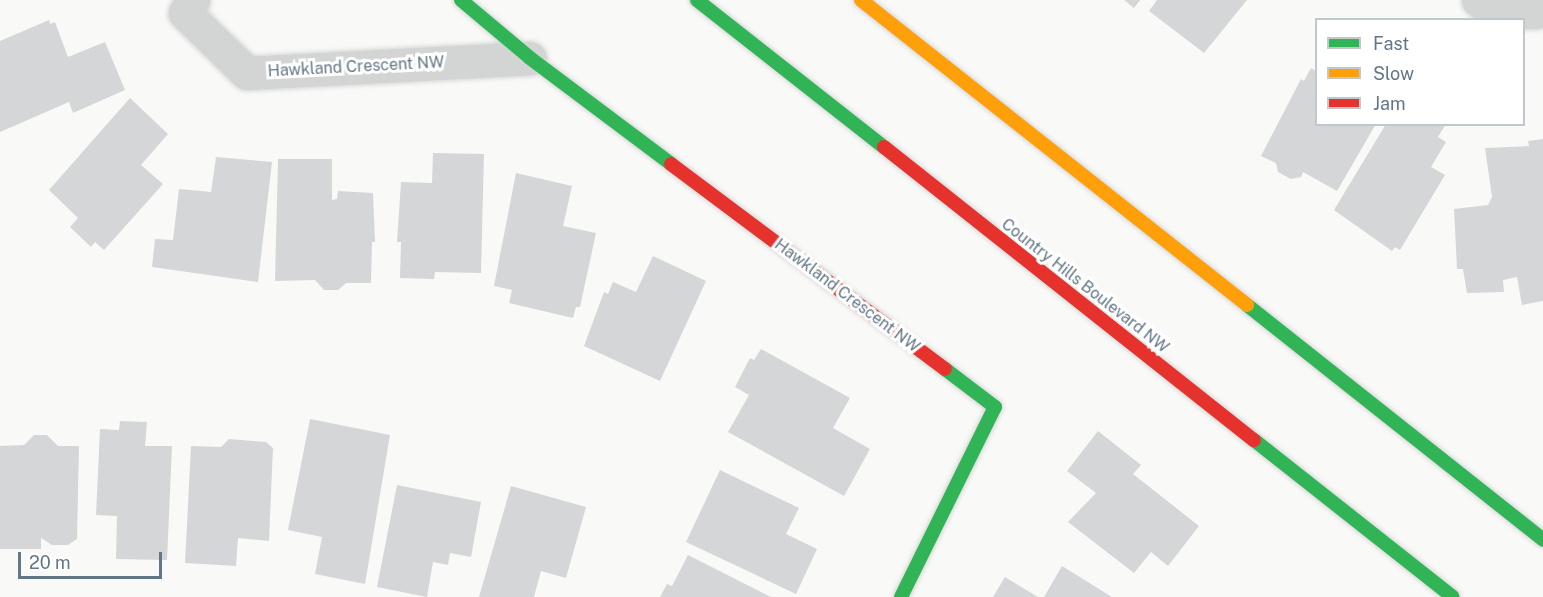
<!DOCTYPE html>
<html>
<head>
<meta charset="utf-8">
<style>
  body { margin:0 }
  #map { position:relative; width:1543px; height:597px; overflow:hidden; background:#f9f9f8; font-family:"Public Sans",sans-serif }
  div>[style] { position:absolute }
  .building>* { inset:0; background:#d5d6d7 }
  .roads { filter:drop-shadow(0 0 2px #d6d7d7) drop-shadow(0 0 2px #d6d7d7) }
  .street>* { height:33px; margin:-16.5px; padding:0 16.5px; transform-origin:16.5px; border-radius:16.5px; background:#d3d4d4 }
  .fast>* { height:14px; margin:-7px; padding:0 7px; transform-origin:7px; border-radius:7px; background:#30b455 }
  .slow>* { height:14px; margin:-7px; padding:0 7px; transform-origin:7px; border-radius:7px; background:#ff9f0a }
  .jam>* { height:14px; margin:-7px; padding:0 7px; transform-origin:7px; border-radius:7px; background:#e5322d }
  span { translate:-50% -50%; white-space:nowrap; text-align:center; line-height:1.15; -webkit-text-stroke:6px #fff; paint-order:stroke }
  .street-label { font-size:16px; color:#627685 }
  .legend { position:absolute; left:1315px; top:18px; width:210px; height:108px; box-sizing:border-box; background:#fff; border:2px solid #c0c8ce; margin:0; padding:8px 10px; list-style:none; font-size:18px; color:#627685 }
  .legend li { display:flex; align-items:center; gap:12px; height:30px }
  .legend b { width:30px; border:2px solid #c0c8ce }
  .scale { position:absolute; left:18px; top:552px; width:144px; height:27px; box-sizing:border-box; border:3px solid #627685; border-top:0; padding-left:8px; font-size:18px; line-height:21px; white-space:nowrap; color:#627685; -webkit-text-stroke:4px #fff; paint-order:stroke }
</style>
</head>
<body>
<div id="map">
  <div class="building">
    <div style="clip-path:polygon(1124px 0,1140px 0,1134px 8px)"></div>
    <div style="clip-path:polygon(1157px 0,1247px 0,1204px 53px,1149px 11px)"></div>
    <div style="clip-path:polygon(49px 20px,50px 24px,55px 22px,68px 57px,105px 42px,125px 90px,73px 113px,69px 102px,0 132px,0 41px)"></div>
    <div style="clip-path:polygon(1311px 68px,1316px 71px,1316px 124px,1376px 124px,1337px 191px,1303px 172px,1301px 177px,1291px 179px,1278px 172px,1276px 163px,1261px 156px,1301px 79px,1304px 81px)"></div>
    <div style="clip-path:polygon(130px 98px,168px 134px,141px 165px,163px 184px,104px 250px,95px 242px,91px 247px,70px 227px,78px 218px,49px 190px)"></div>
    <div style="clip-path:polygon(1386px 124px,1446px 124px,1438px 137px,1446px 142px,1431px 167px,1445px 175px,1400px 250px,1395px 247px,1392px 251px,1334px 210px)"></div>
    <div style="clip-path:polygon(1543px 139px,1543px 301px,1522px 305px,1517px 277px,1503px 280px,1504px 292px,1467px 293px,1463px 269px,1457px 269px,1454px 209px,1488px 205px,1492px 197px,1485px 148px,1529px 146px,1528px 141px)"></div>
    <div style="clip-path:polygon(433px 153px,484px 154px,481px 273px,435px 272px,434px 279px,400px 278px,401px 242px,397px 242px,401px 182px,432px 183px)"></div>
    <div style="clip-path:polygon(216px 157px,272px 162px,258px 282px,152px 267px,155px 239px,173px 240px,179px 189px,211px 192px)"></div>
    <div style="clip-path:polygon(278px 159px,332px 159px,332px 200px,337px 199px,338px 191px,373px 193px,375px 242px,372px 242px,371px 283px,346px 283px,338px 290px,324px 290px,315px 280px,275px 281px)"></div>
    <div style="clip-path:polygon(516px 173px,572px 186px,563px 226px,596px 233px,580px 307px,576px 307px,573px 318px,509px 303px,512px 290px,494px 286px)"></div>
    <div style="clip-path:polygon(653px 256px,706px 281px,660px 381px,584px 346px,604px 292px,608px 294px,613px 282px,636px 292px)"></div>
    <div style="clip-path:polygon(761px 349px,850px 398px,833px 428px,870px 449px,844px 496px,728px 432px,749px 395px,735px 387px,750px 358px,754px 360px)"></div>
    <div style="clip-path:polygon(310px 419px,390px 435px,365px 584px,315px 574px,322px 537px,288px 530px)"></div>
    <div style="clip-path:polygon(120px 421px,147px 422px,145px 446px,172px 446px,167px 560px,116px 559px,117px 516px,96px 515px,100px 429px,119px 430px)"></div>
    <div style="clip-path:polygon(1098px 431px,1141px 465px,1133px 474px,1199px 526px,1168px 566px,1151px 552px,1134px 573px,1068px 522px,1096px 493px,1067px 471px)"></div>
    <div style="clip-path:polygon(34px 435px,47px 435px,58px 446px,79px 446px,77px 539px,68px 545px,52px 545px,41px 538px,41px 549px,0 549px,0 446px,24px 445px)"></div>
    <div style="clip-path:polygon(229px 439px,266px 442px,273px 448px,269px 541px,238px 538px,236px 566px,185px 563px,191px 446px,221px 447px)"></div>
    <div style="clip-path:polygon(720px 470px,799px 508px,786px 534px,817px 549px,796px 594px,686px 542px)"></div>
    <div style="clip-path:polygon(397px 485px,481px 502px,471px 557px,450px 553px,448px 565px,433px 562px,427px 597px,377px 587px)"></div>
    <div style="clip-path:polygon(511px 486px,586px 507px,566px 578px,541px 571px,534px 597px,479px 597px)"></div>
    <div style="clip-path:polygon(688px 555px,771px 597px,660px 597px,667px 584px,672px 586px)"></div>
    <div style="clip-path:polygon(1062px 566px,1112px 597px,1044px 597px)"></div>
    <div style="clip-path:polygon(1005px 577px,1038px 597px,993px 597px)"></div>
  </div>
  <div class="roads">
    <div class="street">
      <div style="left:193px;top:0;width:15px;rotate:122deg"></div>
      <div style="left:185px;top:13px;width:86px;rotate:44.1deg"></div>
      <div style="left:247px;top:73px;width:283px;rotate:-3deg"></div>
      <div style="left:1478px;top:0;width:16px;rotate:35deg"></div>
      <div style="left:1491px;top:9px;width:22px;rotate:8deg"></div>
      <div style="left:1513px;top:12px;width:22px"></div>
      <div style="left:1535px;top:12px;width:9px;rotate:-32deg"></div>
    </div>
    <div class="fast">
      <div style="left:461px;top:0;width:90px;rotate:40deg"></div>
      <div style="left:530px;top:58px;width:176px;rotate:36.9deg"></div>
      <div style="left:697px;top:0;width:238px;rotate:38.2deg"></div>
      <div style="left:1247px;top:305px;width:378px;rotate:38.4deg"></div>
      <div style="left:1254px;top:440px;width:253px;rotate:38.3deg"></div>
      <div style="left:901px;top:597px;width:212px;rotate:-63.7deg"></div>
      <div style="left:995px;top:407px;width:63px;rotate:-142.8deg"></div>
    </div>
    <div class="slow">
      <div style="left:861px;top:0;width:492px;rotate:38.3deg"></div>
    </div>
    <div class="jam">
      <div style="left:884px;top:147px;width:472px;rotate:38.4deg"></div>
      <div style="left:671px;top:164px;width:342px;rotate:36.8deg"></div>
    </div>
  </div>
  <div class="street-label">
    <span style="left:356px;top:67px;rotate:-3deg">Hawkland Crescent NW</span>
    <span style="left:1085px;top:286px;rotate:38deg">Country Hills Boulevard NW</span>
    <span style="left:847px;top:296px;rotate:37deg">Hawkland Crescent NW</span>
  </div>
  <ul class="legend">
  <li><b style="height:8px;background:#30b455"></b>Fast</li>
  <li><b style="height:8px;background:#ff9f0a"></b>Slow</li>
  <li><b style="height:8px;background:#e5322d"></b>Jam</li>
  </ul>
  <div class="scale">20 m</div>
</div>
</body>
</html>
